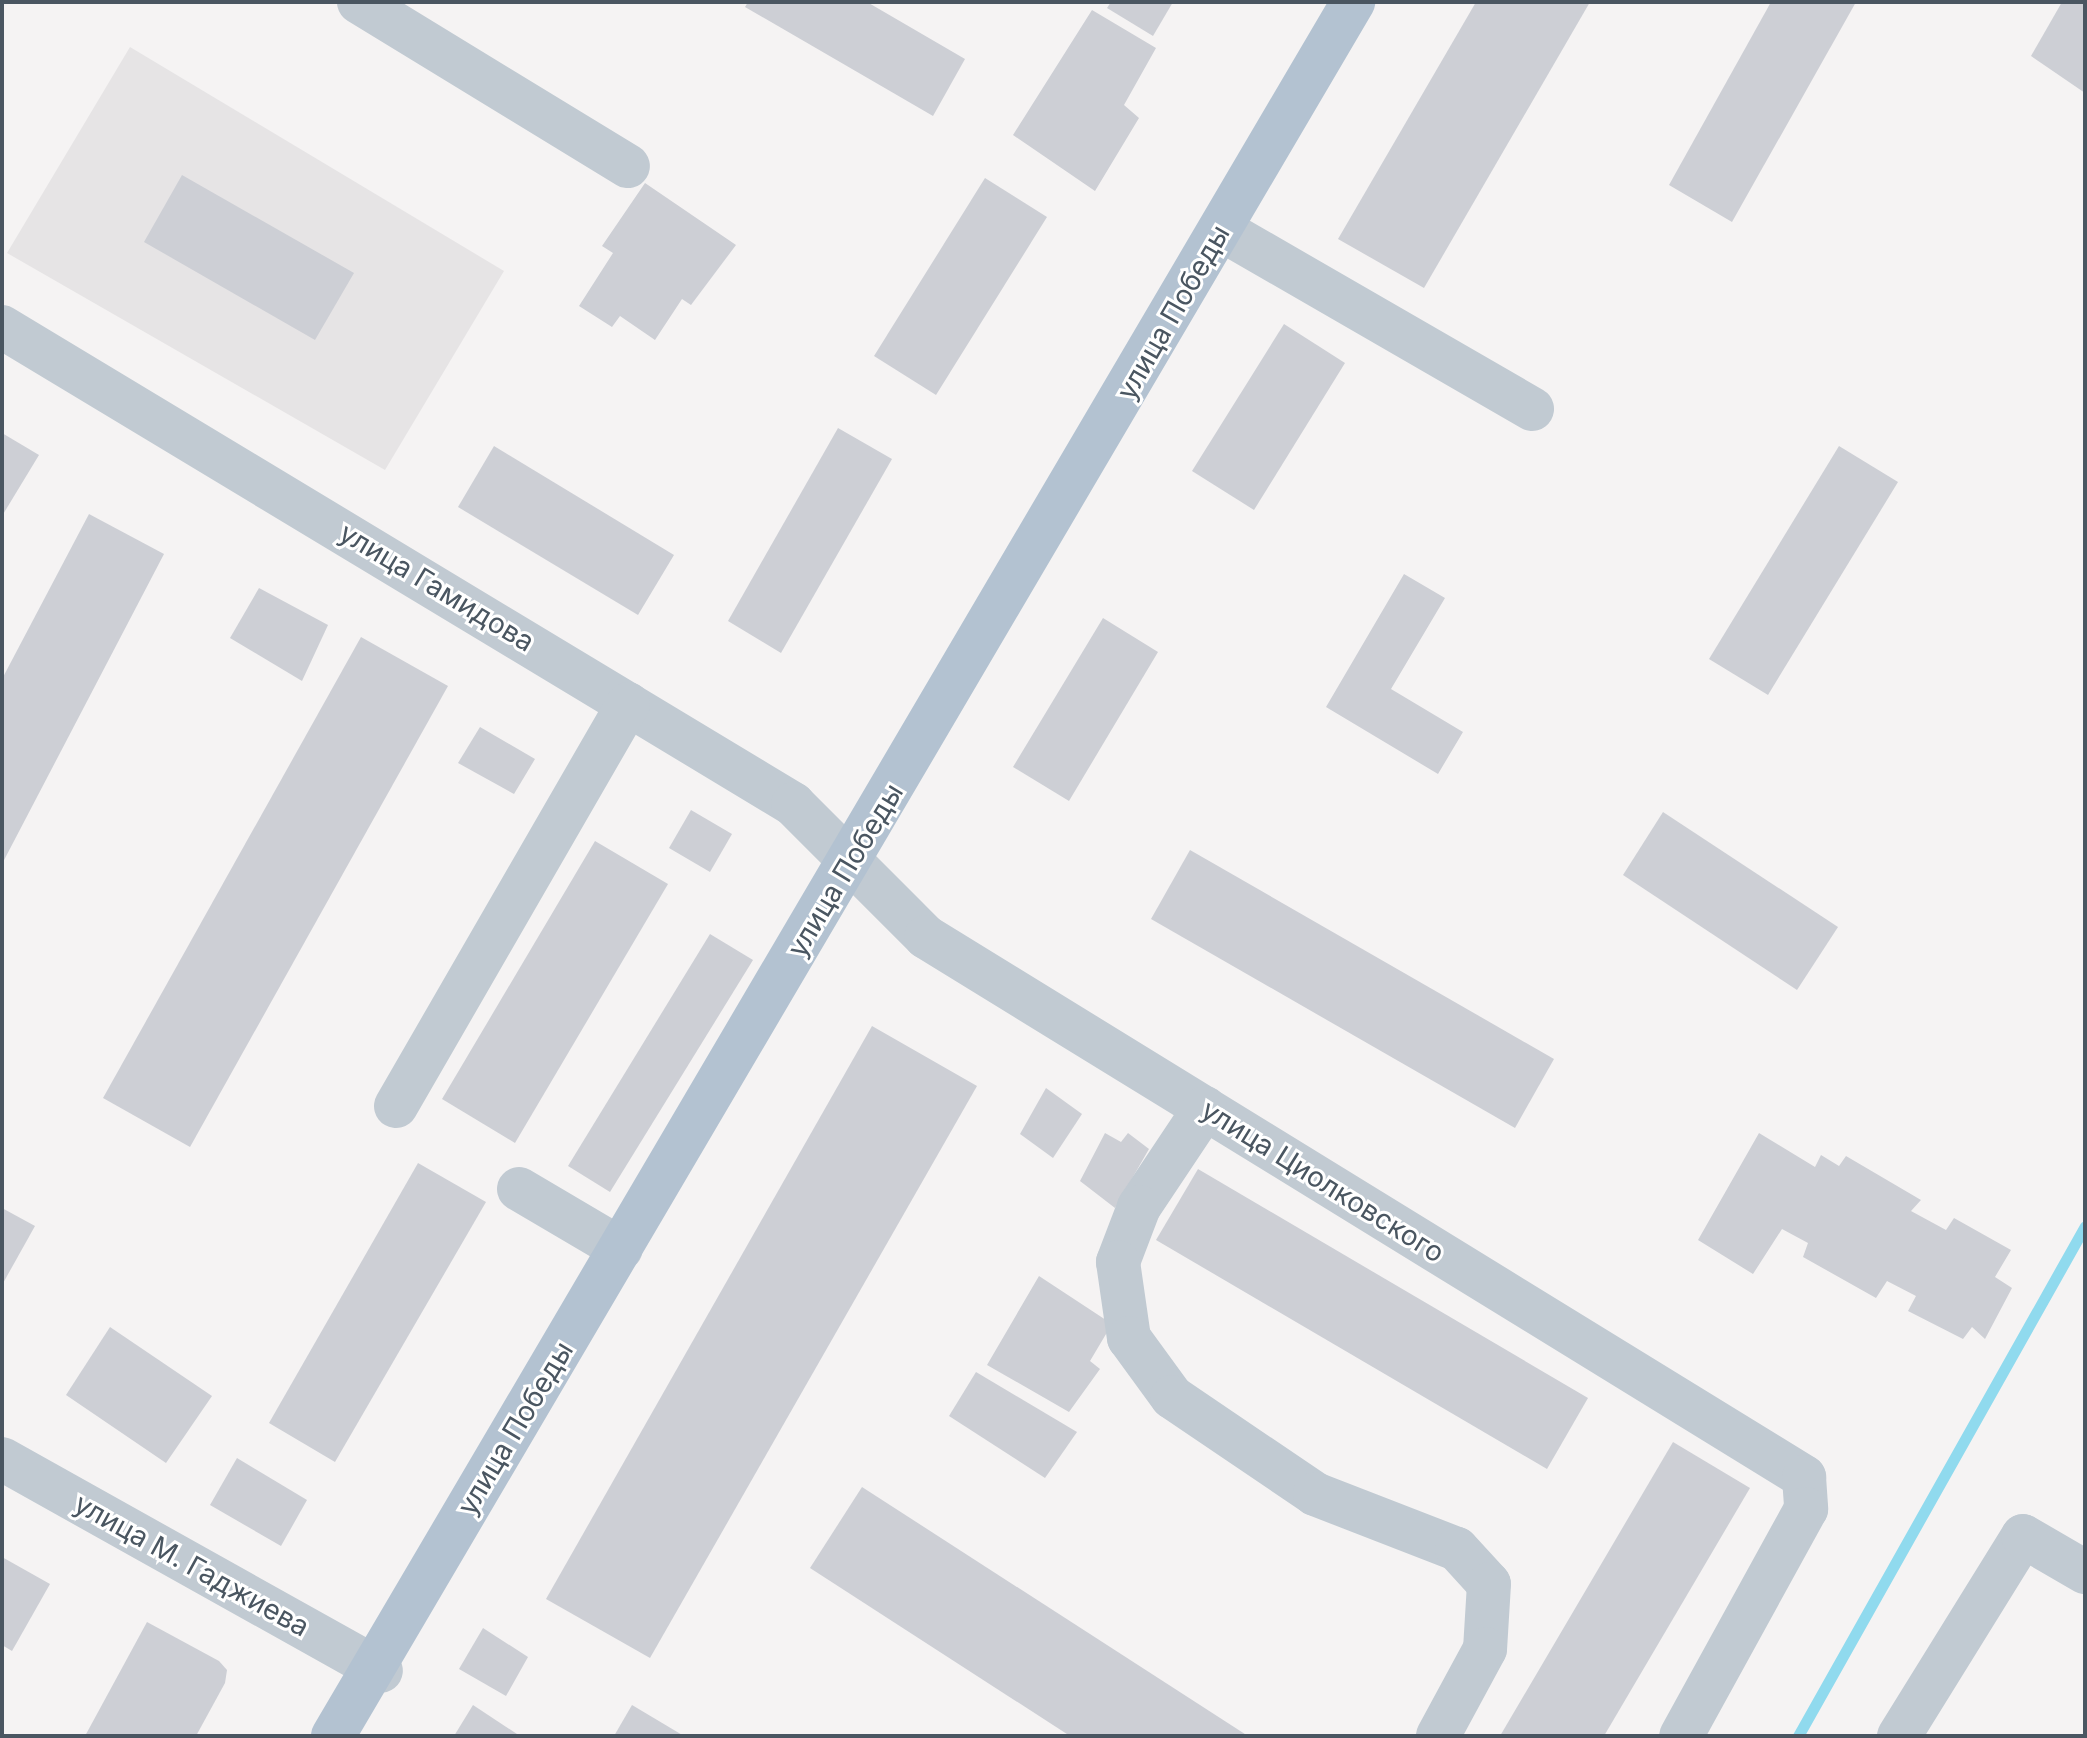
<!DOCTYPE html>
<html>
<head>
<meta charset="utf-8">
<style>
  body { margin:0 }
  #map { position:relative; width:2087px; height:1738px; overflow:hidden; background:#f5f3f3; font-family:Inter,sans-serif }
  div>[style] { position:absolute }
  .education>* { inset:0; background:#e6e4e5 }
  .stream>* { height:11px; margin:-5.5px; padding:0 5.5px; transform-origin:5.5px; border-radius:5.5px; background:#90daee }
  .building>* { inset:0; background:#cdcfd5 }
  .minor>* { height:44px; margin:-22px; padding:0 22px; transform-origin:22px; border-radius:22px; background:#c1cad2 }
  .major>* { height:44px; margin:-22px; padding:0 22px; transform-origin:22px; border-radius:22px; background:#b3c2d1 }
  span { translate:-50% -50%; white-space:nowrap; text-align:center; line-height:1.15; -webkit-text-stroke:6px #fff; paint-order:stroke }
  .street-label { font-size:28px; color:#4a5661 }
  .frame { position:absolute; inset:0; border:4px solid #4a5661; pointer-events:none }
</style>
</head>
<body>
<div id="map">
  <div class="education">
    <div style="clip-path:polygon(130px 47px,504px 271px,385px 470px,7px 253px)"></div>
  </div>
  <div class="stream">
    <div style="left:1798px;top:1736px;width:585px;rotate:-60.63deg"></div>
  </div>
  <div class="building">
    <div style="clip-path:polygon(748px 2px,867px 2px,965px 59px,933px 116px,745px 7px)"></div>
    <div style="clip-path:polygon(1111px 2px,1173px 2px,1153px 36px,1107px 8px)"></div>
    <div style="clip-path:polygon(1476px 2px,1590px 2px,1424px 288px,1338px 239px)"></div>
    <div style="clip-path:polygon(1771px 2px,1856px 2px,1732px 222px,1669px 185px)"></div>
    <div style="clip-path:polygon(2062px 2px,2085px 2px,2085px 93px,2031px 56px)"></div>
    <div style="clip-path:polygon(1092px 10px,1156px 48px,1124px 105px,1139px 118px,1095px 191px,1013px 135px)"></div>
    <div style="clip-path:polygon(182px 175px,354px 273px,315px 340px,144px 242px)"></div>
    <div style="clip-path:polygon(985px 178px,1047px 217px,936px 395px,874px 356px)"></div>
    <div style="clip-path:polygon(645px 183px,736px 245px,691px 305px,682px 299px,655px 340px,620px 316px,612px 327px,579px 306px,613px 253px,602px 246px)"></div>
    <div style="clip-path:polygon(1284px 324px,1345px 363px,1254px 510px,1192px 471px)"></div>
    <div style="clip-path:polygon(838px 428px,892px 459px,781px 653px,728px 621px)"></div>
    <div style="clip-path:polygon(2px 433px,39px 455px,2px 516px)"></div>
    <div style="clip-path:polygon(494px 446px,674px 555px,638px 615px,458px 507px)"></div>
    <div style="clip-path:polygon(1839px 446px,1898px 482px,1768px 695px,1709px 659px)"></div>
    <div style="clip-path:polygon(89px 514px,164px 554px,2px 864px,2px 679px)"></div>
    <div style="clip-path:polygon(1404px 574px,1445px 598px,1391px 689px,1463px 732px,1438px 774px,1326px 707px)"></div>
    <div style="clip-path:polygon(259px 588px,328px 625px,302px 681px,230px 638px)"></div>
    <div style="clip-path:polygon(1103px 618px,1158px 652px,1069px 801px,1013px 767px)"></div>
    <div style="clip-path:polygon(361px 637px,448px 686px,190px 1147px,103px 1098px)"></div>
    <div style="clip-path:polygon(480px 727px,535px 759px,514px 794px,458px 763px)"></div>
    <div style="clip-path:polygon(691px 810px,732px 834px,710px 872px,669px 848px)"></div>
    <div style="clip-path:polygon(1663px 812px,1838px 927px,1797px 990px,1623px 875px)"></div>
    <div style="clip-path:polygon(595px 841px,668px 884px,515px 1143px,442px 1099px)"></div>
    <div style="clip-path:polygon(1190px 850px,1554px 1059px,1515px 1128px,1151px 919px)"></div>
    <div style="clip-path:polygon(710px 934px,753px 960px,610px 1192px,568px 1166px)"></div>
    <div style="clip-path:polygon(872px 1026px,977px 1086px,650px 1658px,546px 1599px)"></div>
    <div style="clip-path:polygon(1046px 1088px,1082px 1114px,1053px 1158px,1020px 1134px)"></div>
    <div style="clip-path:polygon(1105px 1133px,1121px 1142px,1128px 1133px,1149px 1149px,1115px 1208px,1080px 1181px)"></div>
    <div style="clip-path:polygon(1759px 1133px,1815px 1167px,1821px 1155px,1839px 1166px,1846px 1156px,1921px 1200px,1911px 1211px,1946px 1230px,1954px 1218px,2011px 1250px,1995px 1277px,2012px 1288px,1985px 1339px,1972px 1327px,1963px 1339px,1908px 1311px,1916px 1296px,1887px 1281px,1876px 1298px,1803px 1257px,1808px 1243px,1782px 1229px,1753px 1274px,1698px 1240px)"></div>
    <div style="clip-path:polygon(418px 1163px,486px 1202px,335px 1462px,269px 1423px)"></div>
    <div style="clip-path:polygon(1198px 1169px,1588px 1398px,1547px 1469px,1156px 1240px)"></div>
    <div style="clip-path:polygon(2px 1208px,35px 1226px,2px 1285px)"></div>
    <div style="clip-path:polygon(1039px 1276px,1112px 1324px,1090px 1361px,1100px 1369px,1069px 1412px,987px 1365px)"></div>
    <div style="clip-path:polygon(110px 1327px,212px 1396px,166px 1463px,66px 1395px)"></div>
    <div style="clip-path:polygon(976px 1372px,1077px 1432px,1045px 1478px,949px 1416px)"></div>
    <div style="clip-path:polygon(1673px 1442px,1750px 1488px,1604px 1736px,1500px 1736px)"></div>
    <div style="clip-path:polygon(237px 1458px,307px 1500px,281px 1546px,210px 1505px)"></div>
    <div style="clip-path:polygon(862px 1487px,1248px 1736px,1070px 1736px,810px 1568px)"></div>
    <div style="clip-path:polygon(2px 1557px,50px 1584px,12px 1651px,2px 1645px)"></div>
    <div style="clip-path:polygon(147px 1622px,219px 1661px,227px 1670px,225px 1683px,196px 1736px,85px 1736px)"></div>
    <div style="clip-path:polygon(483px 1628px,528px 1657px,506px 1696px,459px 1669px)"></div>
    <div style="clip-path:polygon(473px 1705px,520px 1736px,454px 1736px)"></div>
    <div style="clip-path:polygon(632px 1705px,684px 1736px,614px 1736px)"></div>
  </div>
  <div class="minor">
    <div style="left:359px;top:2px;width:315px;rotate:31.4deg"></div>
    <div style="left:1222px;top:230px;width:358px;rotate:30deg"></div>
    <div style="left:2px;top:327px;width:924px;rotate:31.09deg"></div>
    <div style="left:793px;top:804px;width:188px;rotate:45deg"></div>
    <div style="left:926px;top:937px;width:1031px;rotate:31.59deg"></div>
    <div style="left:1804px;top:1477px;width:32px;rotate:86deg"></div>
    <div style="left:1806px;top:1509px;width:259px;rotate:118.8deg"></div>
    <div style="left:396px;top:1106px;width:464px;rotate:-60deg"></div>
    <div style="left:1205px;top:1108px;width:119px;rotate:123.7deg"></div>
    <div style="left:1139px;top:1207px;width:59px;rotate:110.9deg"></div>
    <div style="left:1118px;top:1262px;width:77px;rotate:81.8deg"></div>
    <div style="left:1129px;top:1338px;width:73px;rotate:53.9deg"></div>
    <div style="left:1172px;top:1397px;width:173px;rotate:34.1deg"></div>
    <div style="left:1315px;top:1494px;width:152px;rotate:21.2deg"></div>
    <div style="left:1457px;top:1549px;width:47px;rotate:47.6deg"></div>
    <div style="left:1489px;top:1584px;width:65px;rotate:93.5deg"></div>
    <div style="left:1485px;top:1649px;width:99px;rotate:118.4deg"></div>
    <div style="left:519px;top:1189px;width:118px;rotate:30.5deg"></div>
    <div style="left:2px;top:1459px;width:434px;rotate:29.2deg"></div>
    <div style="left:1899px;top:1736px;width:235px;rotate:-58.2deg"></div>
    <div style="left:2023px;top:1536px;width:72px;rotate:30.1deg"></div>
  </div>
  <div class="major">
    <div style="left:333px;top:1736px;width:2012px;rotate:-59.53deg"></div>
  </div>
  <div class="street-label">
    <span style="left:1173px;top:312px;rotate:-60deg">улица Победы</span>
    <span style="left:437px;top:587px;rotate:31deg">улица Гамидова</span>
    <span style="left:845px;top:870px;rotate:-59deg">улица Победы</span>
    <span style="left:1323px;top:1181px;rotate:32deg">улица Циолковского</span>
    <span style="left:515px;top:1428px;rotate:-59deg">улица Победы</span>
    <span style="left:192px;top:1565px;rotate:29deg">улица М. Гаджиева</span>
  </div>
  <div class="frame"></div>
</div>
</body>
</html>
